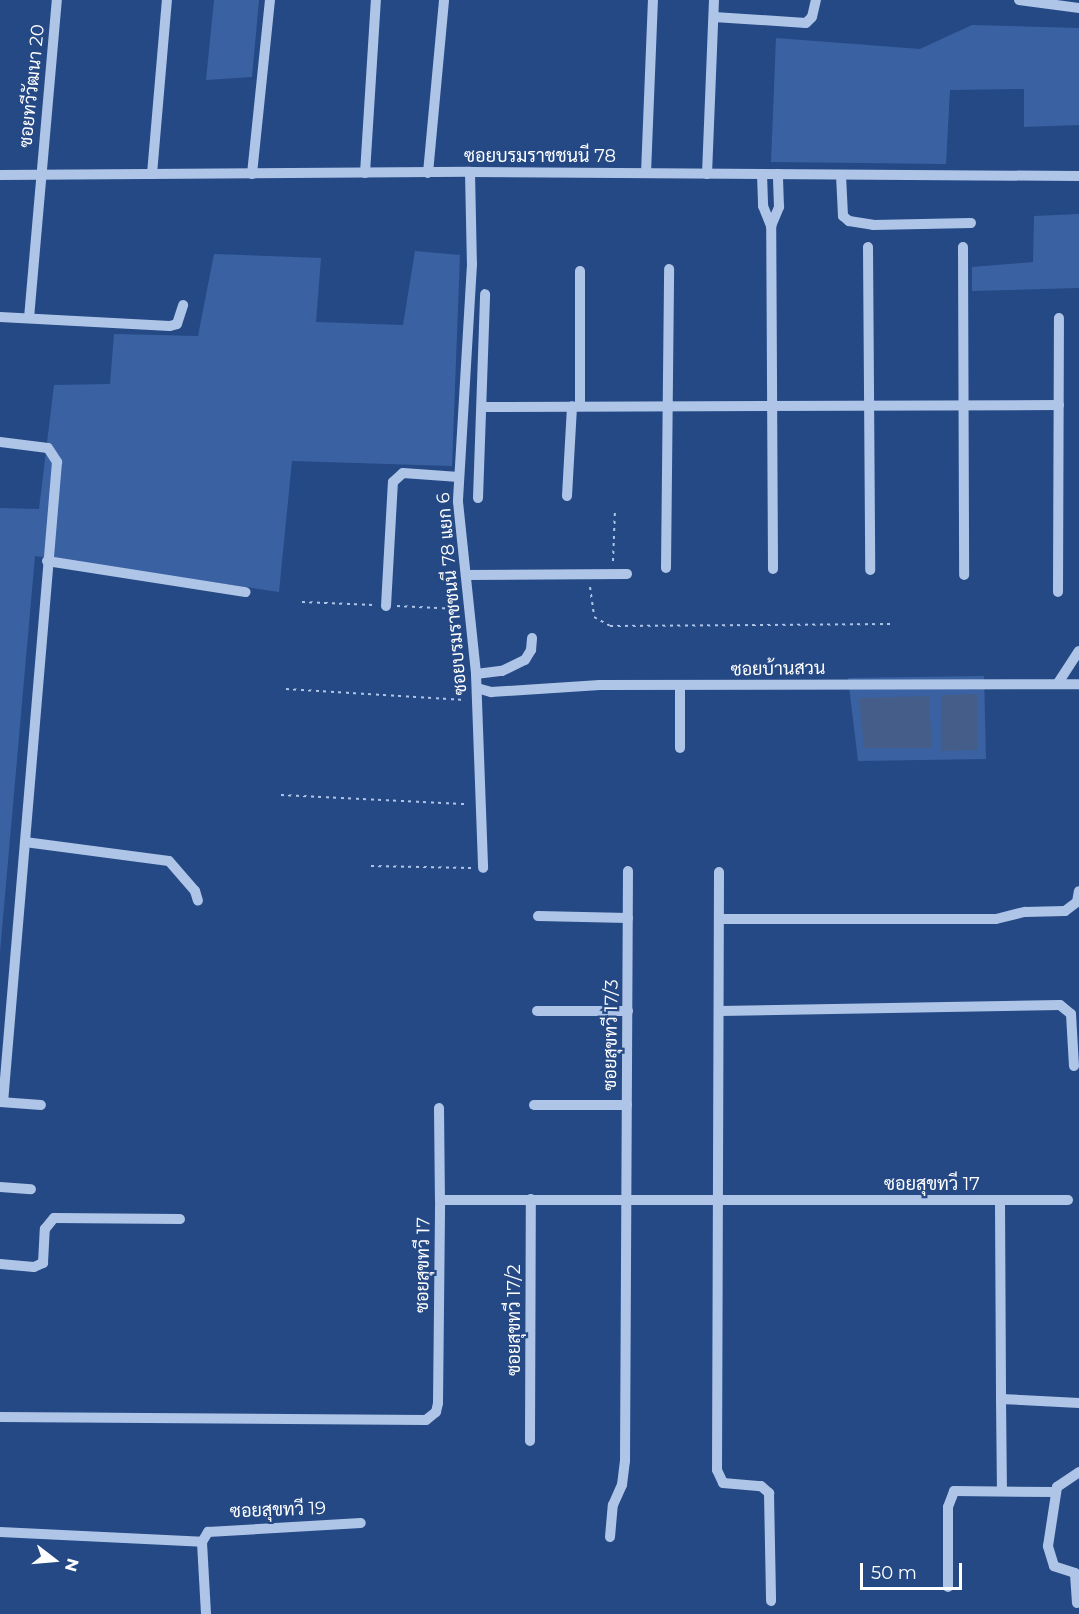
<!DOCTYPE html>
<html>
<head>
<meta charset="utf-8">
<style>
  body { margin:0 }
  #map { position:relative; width:1079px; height:1614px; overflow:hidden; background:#254985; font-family:Montserrat,Sarabun,sans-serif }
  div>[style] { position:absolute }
  .green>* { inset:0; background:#3a62a2 }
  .water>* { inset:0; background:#445e89 }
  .path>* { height:2px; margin-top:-1px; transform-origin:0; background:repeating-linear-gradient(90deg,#afc5e8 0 3px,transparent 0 7.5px) }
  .minor>* { height:10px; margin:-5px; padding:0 5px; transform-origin:5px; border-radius:5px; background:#afc5e8 }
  span { translate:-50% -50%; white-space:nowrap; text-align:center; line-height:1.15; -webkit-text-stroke:4.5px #254985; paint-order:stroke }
  .street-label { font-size:18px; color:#fff }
  .north { position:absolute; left:24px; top:1530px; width:60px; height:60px; -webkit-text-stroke:4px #254985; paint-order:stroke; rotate:106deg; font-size:16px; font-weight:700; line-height:24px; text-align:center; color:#fff }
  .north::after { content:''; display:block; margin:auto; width:21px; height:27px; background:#fff; clip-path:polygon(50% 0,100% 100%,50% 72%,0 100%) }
  .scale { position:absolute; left:860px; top:1563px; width:102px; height:27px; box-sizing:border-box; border:3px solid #fff; border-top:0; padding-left:8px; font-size:18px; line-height:21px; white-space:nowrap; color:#fff; -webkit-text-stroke:4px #254985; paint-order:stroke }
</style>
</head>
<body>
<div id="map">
  <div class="green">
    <div style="clip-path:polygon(214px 0,259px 0,252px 77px,206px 80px)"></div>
    <div style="clip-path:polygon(972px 25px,1079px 28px,1079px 125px,1024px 127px,1024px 89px,950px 90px,946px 164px,771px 162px,776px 38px,920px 49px)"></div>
    <div style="clip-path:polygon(1079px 214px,1079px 288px,972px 291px,972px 267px,1033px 262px,1034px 216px)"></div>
    <div style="clip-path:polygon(415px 251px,460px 255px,452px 466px,292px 461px,279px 592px,35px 556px,0 952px,0 508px,39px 509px,54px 385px,110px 384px,114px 334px,198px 336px,214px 254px,321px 258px,316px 322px,403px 325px)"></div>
    <div style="clip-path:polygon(984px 676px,986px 759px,858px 761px,848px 678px)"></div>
  </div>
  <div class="water">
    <div style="clip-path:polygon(977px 694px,978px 750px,941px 751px,941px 695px)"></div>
    <div style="clip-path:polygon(929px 696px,932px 748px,864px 748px,859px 698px)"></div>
  </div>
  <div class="path">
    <div style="left:613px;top:561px;width:51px;rotate:-87.8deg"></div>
    <div style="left:590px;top:587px;width:30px;rotate:82deg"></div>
    <div style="left:594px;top:617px;width:18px;rotate:29deg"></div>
    <div style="left:610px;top:626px;width:281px;rotate:-0.4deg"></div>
    <div style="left:302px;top:602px;width:72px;rotate:2.4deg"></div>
    <div style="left:397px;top:606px;width:61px;rotate:2.8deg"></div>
    <div style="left:286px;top:689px;width:179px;rotate:3.5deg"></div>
    <div style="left:281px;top:795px;width:187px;rotate:2.8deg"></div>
    <div style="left:371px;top:866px;width:100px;rotate:1.1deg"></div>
  </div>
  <div class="minor">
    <div style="left:1019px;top:0;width:61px;rotate:7.6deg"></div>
    <div style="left:714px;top:17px;width:92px;rotate:3.7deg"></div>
    <div style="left:806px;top:23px;width:8px;rotate:-45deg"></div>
    <div style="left:812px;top:17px;width:17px;rotate:-77deg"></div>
    <div style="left:470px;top:172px;width:92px;rotate:88.8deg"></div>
    <div style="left:472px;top:264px;width:238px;rotate:93.4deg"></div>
    <div style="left:458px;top:502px;width:173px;rotate:84deg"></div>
    <div style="left:476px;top:674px;width:194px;rotate:87.9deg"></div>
    <div style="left:365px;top:173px;width:173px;rotate:-86.4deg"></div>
    <div style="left:428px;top:173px;width:174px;rotate:-84.7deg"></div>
    <div style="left:646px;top:173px;width:173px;rotate:-87.7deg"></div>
    <div style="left:152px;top:174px;width:175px;rotate:-85.1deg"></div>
    <div style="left:252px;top:174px;width:175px;rotate:-84.1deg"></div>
    <div style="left:707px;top:174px;width:174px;rotate:-87.7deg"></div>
    <div style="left:762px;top:174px;width:32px;rotate:88deg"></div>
    <div style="left:763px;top:206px;width:22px;rotate:68deg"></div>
    <div style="left:0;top:175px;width:470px;rotate:-0.4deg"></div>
    <div style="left:470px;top:172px;width:609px;rotate:0.38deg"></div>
    <div style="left:841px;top:175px;width:41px;rotate:87.2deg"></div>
    <div style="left:843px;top:216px;width:8px;rotate:40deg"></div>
    <div style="left:849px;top:221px;width:24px;rotate:9deg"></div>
    <div style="left:873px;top:225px;width:98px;rotate:-1.2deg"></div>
    <div style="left:868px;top:247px;width:323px;rotate:89.6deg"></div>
    <div style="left:963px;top:247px;width:328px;rotate:89.8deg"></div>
    <div style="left:0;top:317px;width:170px;rotate:3deg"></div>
    <div style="left:170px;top:326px;width:7px;rotate:-16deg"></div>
    <div style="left:177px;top:324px;width:20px;rotate:-72deg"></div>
    <div style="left:29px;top:318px;width:319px;rotate:-85deg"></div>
    <div style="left:580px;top:406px;width:135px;rotate:-90deg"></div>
    <div style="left:482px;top:407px;width:577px;rotate:-0.2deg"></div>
    <div style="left:0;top:442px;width:48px;rotate:7.1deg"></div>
    <div style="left:48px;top:448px;width:17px;rotate:57deg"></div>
    <div style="left:57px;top:462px;width:642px;rotate:94.82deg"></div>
    <div style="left:567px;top:496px;width:90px;rotate:-86.8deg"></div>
    <div style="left:478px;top:498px;width:204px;rotate:-88deg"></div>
    <div style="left:47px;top:561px;width:201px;rotate:8.9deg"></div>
    <div style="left:666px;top:568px;width:299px;rotate:-89.4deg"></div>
    <div style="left:773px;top:569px;width:343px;rotate:-90.3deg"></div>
    <div style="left:771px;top:226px;width:21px;rotate:-67deg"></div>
    <div style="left:779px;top:207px;width:33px;rotate:-92deg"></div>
    <div style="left:466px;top:575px;width:161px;rotate:-0.4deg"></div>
    <div style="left:1058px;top:592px;width:274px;rotate:-89.8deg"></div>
    <div style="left:386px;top:606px;width:124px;rotate:-86.8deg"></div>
    <div style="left:393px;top:482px;width:13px;rotate:-42deg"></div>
    <div style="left:403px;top:473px;width:56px;rotate:4.1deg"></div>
    <div style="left:476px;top:674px;width:26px;rotate:-7deg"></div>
    <div style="left:502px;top:671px;width:25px;rotate:-26deg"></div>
    <div style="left:525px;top:660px;width:12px;rotate:-59deg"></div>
    <div style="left:531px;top:650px;width:12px;rotate:-85deg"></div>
    <div style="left:1058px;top:683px;width:38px;rotate:-57deg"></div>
    <div style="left:680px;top:686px;width:62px;rotate:90deg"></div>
    <div style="left:477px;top:688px;width:15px;rotate:16deg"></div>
    <div style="left:491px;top:692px;width:109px;rotate:-3.7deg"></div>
    <div style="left:600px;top:685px;width:479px;rotate:-0.1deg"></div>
    <div style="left:25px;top:842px;width:145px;rotate:7.5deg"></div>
    <div style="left:169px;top:861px;width:40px;rotate:49deg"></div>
    <div style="left:195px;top:891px;width:10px;rotate:73deg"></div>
    <div style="left:719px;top:872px;width:598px;rotate:90.19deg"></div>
    <div style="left:717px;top:1470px;width:14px;rotate:65deg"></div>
    <div style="left:723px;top:1483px;width:38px;rotate:5deg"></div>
    <div style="left:761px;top:1486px;width:11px;rotate:41deg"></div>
    <div style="left:769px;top:1493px;width:108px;rotate:88.9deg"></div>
    <div style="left:538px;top:916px;width:90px;rotate:1.3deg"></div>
    <div style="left:721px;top:919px;width:275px"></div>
    <div style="left:996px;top:919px;width:30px;rotate:-14deg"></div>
    <div style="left:1025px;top:912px;width:40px;rotate:-1.4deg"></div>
    <div style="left:1065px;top:911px;width:15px;rotate:-37deg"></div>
    <div style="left:1077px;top:902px;width:11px;rotate:-80deg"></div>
    <div style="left:537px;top:1011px;width:91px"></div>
    <div style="left:720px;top:1011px;width:340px;rotate:-1deg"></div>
    <div style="left:1060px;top:1005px;width:14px;rotate:39deg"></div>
    <div style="left:1071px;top:1014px;width:52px;rotate:86.7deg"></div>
    <div style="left:0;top:1102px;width:41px;rotate:4.2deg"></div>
    <div style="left:534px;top:1105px;width:93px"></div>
    <div style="left:439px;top:1108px;width:92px;rotate:89.4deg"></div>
    <div style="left:0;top:1187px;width:31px;rotate:4deg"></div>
    <div style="left:1000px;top:1201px;width:198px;rotate:89.7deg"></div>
    <div style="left:1001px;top:1399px;width:78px;rotate:2.9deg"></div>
    <div style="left:0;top:1264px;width:34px;rotate:5deg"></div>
    <div style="left:34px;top:1267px;width:10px;rotate:-24deg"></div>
    <div style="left:43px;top:1263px;width:34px;rotate:-87deg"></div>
    <div style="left:45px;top:1229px;width:14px;rotate:-51deg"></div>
    <div style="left:54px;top:1218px;width:126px;rotate:0.5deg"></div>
    <div style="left:1001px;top:1399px;width:90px;rotate:89.4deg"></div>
    <div style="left:0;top:1417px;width:426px;rotate:0.4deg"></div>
    <div style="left:426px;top:1420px;width:13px;rotate:-39deg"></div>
    <div style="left:436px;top:1412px;width:9px;rotate:-77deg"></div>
    <div style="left:438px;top:1403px;width:203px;rotate:-89.4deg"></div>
    <div style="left:440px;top:1200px;width:628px"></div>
    <div style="left:530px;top:1441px;width:242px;rotate:-89.8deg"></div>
    <div style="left:0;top:1532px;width:202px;rotate:2.8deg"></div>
    <div style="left:610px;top:1537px;width:32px;rotate:-85deg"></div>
    <div style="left:613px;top:1505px;width:22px;rotate:-66deg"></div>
    <div style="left:622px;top:1485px;width:24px;rotate:-83deg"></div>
    <div style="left:625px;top:1461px;width:590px;rotate:-89.71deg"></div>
    <div style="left:948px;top:1587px;width:80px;rotate:-90deg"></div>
    <div style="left:948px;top:1507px;width:17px;rotate:-69deg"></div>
    <div style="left:954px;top:1491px;width:102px;rotate:0.6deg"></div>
    <div style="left:1077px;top:1603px;width:30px;rotate:-94deg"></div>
    <div style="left:1075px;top:1573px;width:22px;rotate:-162deg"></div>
    <div style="left:1054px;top:1566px;width:21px;rotate:-107deg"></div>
    <div style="left:1048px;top:1546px;width:60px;rotate:-81.3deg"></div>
    <div style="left:1057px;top:1487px;width:27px;rotate:-34deg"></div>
    <div style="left:206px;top:1614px;width:72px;rotate:-93.2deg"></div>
    <div style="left:202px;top:1542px;width:12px;rotate:-59deg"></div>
    <div style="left:208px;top:1532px;width:153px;rotate:-3.4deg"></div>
  </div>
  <div class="street-label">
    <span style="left:32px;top:86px;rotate:-84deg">ซอยทวีวัฒนา 20</span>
    <span style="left:540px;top:156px">ซอยบรมราชชนนี 78</span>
    <span style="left:452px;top:594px;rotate:-95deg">ซอยบรมราชชนนี 78 แยก 6</span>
    <span style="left:778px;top:669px;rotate:-1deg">ซอยบ้านสวน</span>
    <span style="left:611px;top:1035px;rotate:-89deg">ซอยสุขทวี 17/3</span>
    <span style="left:932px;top:1184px">ซอยสุขทวี 17</span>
    <span style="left:423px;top:1265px;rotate:-89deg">ซอยสุขทวี 17</span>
    <span style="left:514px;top:1320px;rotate:-90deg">ซอยสุขทวี 17/2</span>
    <span style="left:278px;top:1510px;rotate:-2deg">ซอยสุขทวี 19</span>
  </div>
  <div class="north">N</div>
  <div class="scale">50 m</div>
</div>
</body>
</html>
